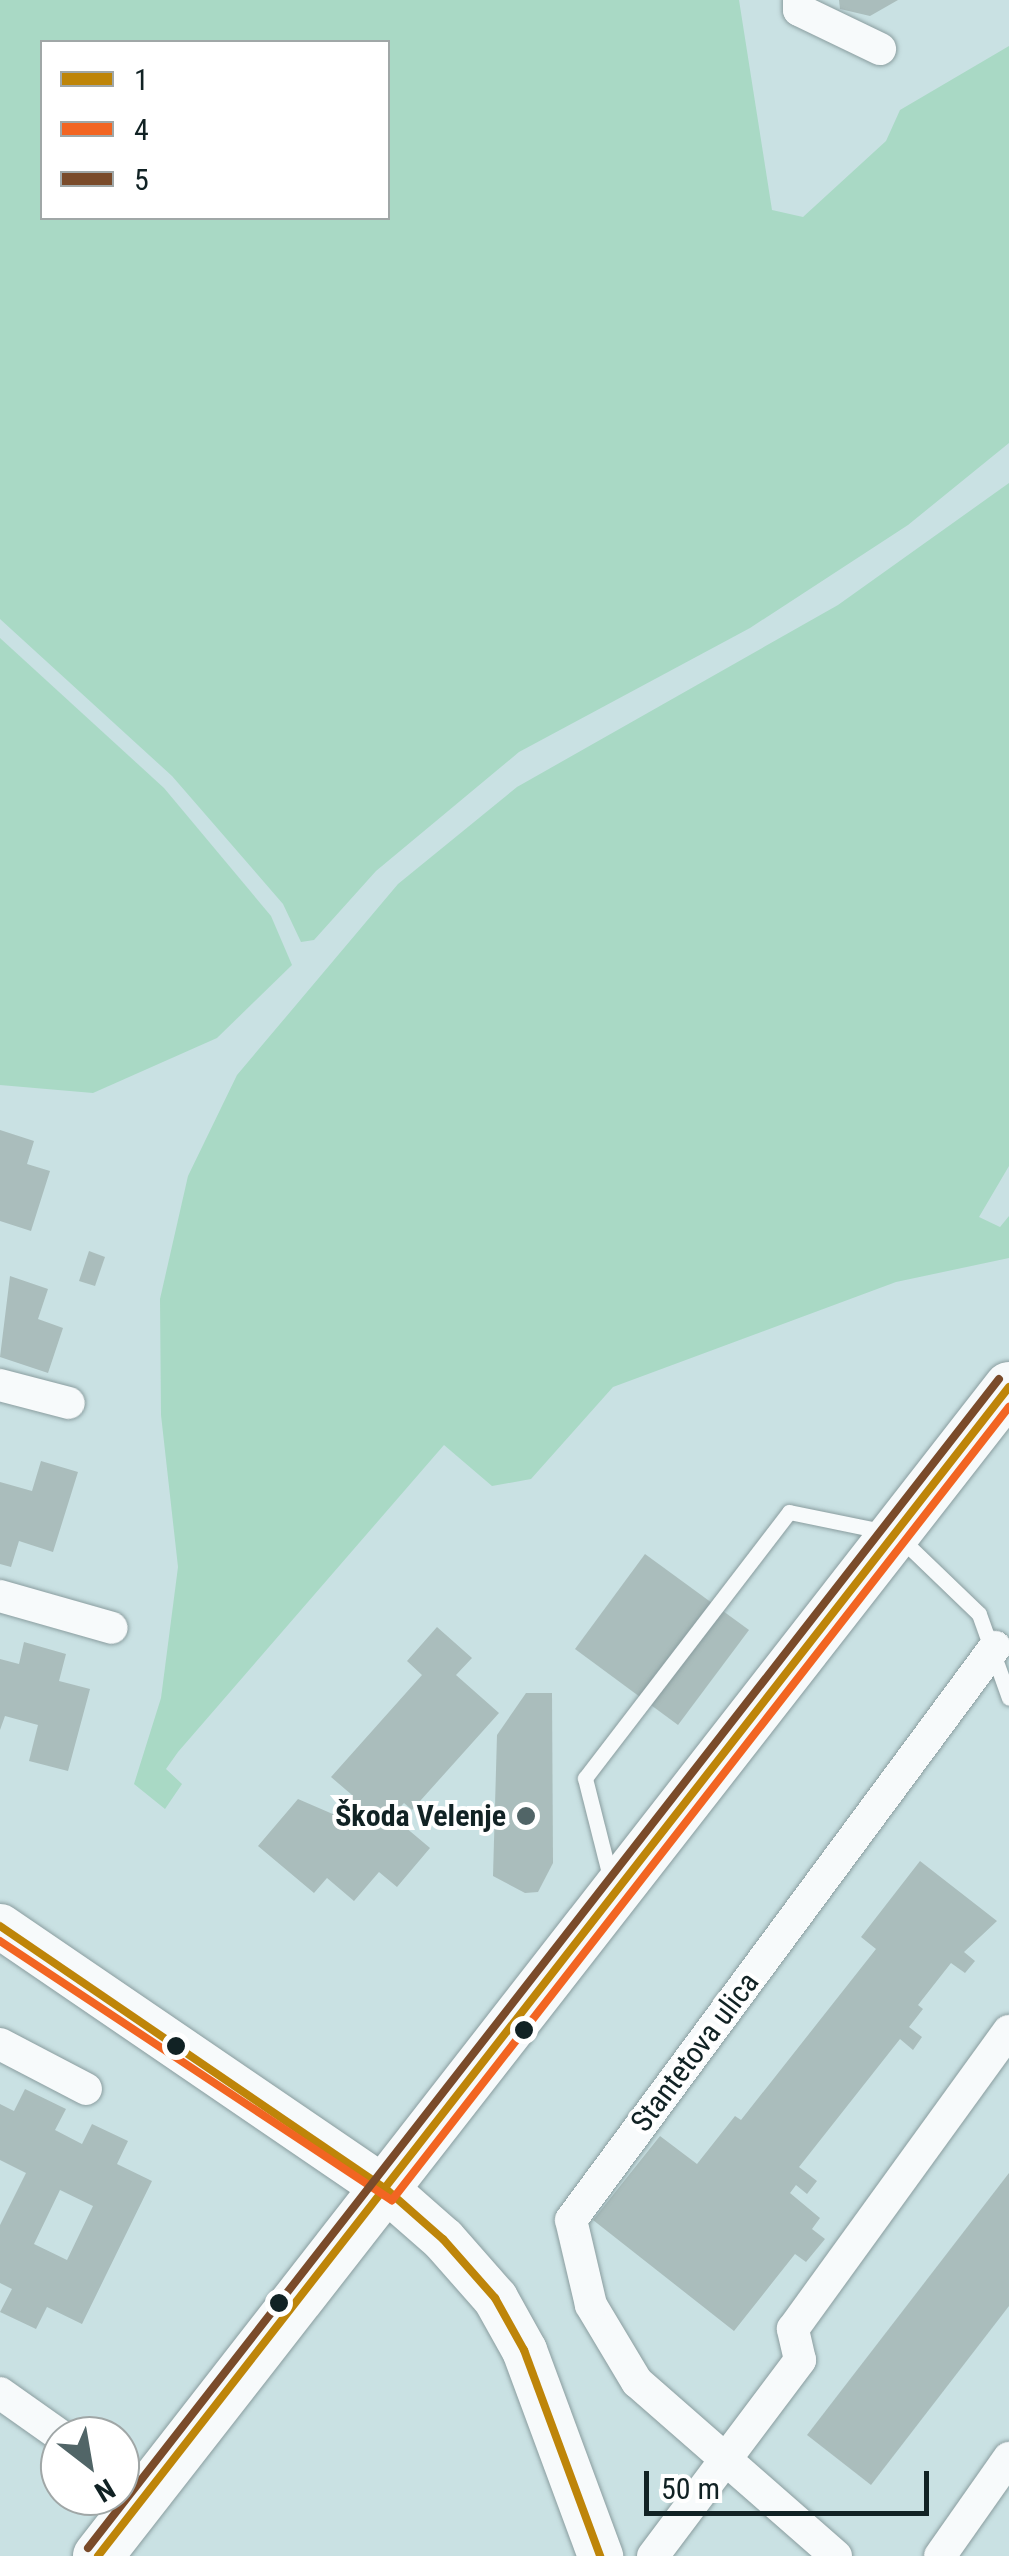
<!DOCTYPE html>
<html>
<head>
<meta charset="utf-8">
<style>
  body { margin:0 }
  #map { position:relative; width:1009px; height:2556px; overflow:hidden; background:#c9e1e3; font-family:"Roboto Condensed",sans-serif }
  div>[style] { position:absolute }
  .green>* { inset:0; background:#a9d9c5 }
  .building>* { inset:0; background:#aabdbc }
  .roads { filter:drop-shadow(0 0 2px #8a9d9f) drop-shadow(0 0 2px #8a9d9f) }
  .lane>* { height:15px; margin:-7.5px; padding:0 7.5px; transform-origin:7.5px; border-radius:7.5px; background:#f7fafb }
  .street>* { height:32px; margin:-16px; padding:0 16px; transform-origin:16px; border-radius:16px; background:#f7fafb }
  .secondary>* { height:45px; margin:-22.5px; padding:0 22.5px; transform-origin:22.5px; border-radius:22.5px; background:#f7fafb }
  .primary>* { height:50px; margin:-25px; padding:0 25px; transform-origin:25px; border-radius:25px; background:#f7fafb }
  .bus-1>* { height:8px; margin:-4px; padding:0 4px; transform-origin:4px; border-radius:4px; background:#be8509 }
  .bus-2>* { height:8px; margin:-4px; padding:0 4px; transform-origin:4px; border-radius:4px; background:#f26522 }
  .bus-3>* { height:8px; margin:-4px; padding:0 4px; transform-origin:4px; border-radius:4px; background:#7a4b2a }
  .dots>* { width:28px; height:28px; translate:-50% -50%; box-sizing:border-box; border:5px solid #fff; border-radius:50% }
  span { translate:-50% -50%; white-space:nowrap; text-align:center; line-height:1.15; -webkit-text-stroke:8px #fff; paint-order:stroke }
  .poi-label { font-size:30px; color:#112224; font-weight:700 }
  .right { translate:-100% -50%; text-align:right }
  .street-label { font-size:30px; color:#112224 }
  .legend { position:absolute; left:40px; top:40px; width:350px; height:180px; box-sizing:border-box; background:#fff; border:2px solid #a0a7a7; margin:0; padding:12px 18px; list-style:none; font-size:30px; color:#112224 }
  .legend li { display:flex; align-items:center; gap:20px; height:50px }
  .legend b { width:50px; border:2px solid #a0a7a7 }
  .north { position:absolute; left:40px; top:2416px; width:100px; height:100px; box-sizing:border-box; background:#fff; border:2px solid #a0a7a7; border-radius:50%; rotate:149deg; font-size:28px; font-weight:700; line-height:40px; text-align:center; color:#112224 }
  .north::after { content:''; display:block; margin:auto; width:35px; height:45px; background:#516567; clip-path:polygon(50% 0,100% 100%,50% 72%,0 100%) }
  .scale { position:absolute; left:644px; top:2471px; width:285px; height:45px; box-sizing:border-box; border:5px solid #112224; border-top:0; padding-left:12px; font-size:30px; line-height:35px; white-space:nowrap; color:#112224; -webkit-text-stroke:8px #fff; paint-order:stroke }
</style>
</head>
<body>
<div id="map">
  <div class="green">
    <div style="clip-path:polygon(evenodd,0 0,739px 0,772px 210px,803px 217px,886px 141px,900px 110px,1009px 46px,1009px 443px,908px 525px,750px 628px,519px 752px,376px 871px,314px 940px,301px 942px,283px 904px,172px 776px,0 619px,0 0,388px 42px,388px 218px,42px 218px,42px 42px,388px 42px)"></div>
    <div style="clip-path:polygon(1009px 483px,1009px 1166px,979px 1217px,1000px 1227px,1009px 1216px,1009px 1258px,896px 1282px,613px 1387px,531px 1479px,492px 1486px,444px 1445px,178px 1752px,166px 1769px,182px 1784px,165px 1809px,134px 1784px,161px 1698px,178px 1567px,161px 1415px,160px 1299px,188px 1176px,237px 1075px,398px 884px,517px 787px,838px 605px)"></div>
    <div style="clip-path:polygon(0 638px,164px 788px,271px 916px,292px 965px,217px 1038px,93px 1093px,0 1085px)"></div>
  </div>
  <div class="building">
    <div style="clip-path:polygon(839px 0,898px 0,870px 16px,840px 9px)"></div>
    <div style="clip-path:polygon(0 1130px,34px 1141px,27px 1164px,50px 1171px,31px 1231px,0 1221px)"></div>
    <div style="clip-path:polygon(89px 1251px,105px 1257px,95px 1286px,79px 1281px)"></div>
    <div style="clip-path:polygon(10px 1276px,48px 1289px,38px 1319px,63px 1328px,48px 1373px,0 1357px)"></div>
    <div style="clip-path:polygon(41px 1461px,78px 1472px,53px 1552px,19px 1541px,11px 1567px,0 1564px,0 1482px,32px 1491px)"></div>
    <div style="clip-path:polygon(645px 1554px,749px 1630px,678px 1725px,575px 1649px)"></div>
    <div style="clip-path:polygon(437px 1627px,472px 1658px,456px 1675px,499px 1713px,412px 1810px,404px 1803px,392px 1816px,430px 1848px,397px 1887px,379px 1872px,354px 1901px,327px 1878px,314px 1893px,258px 1846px,298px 1799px,335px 1815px,352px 1795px,331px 1777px,422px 1675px,407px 1661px)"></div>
    <div style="clip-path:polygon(24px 1642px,66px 1654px,59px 1681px,90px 1689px,68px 1771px,29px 1761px,38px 1725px,5px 1716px,0 1730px,0 1659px,19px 1664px)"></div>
    <div style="clip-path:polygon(526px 1693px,552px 1693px,553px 1863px,538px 1892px,525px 1893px,493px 1876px,497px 1735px)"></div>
    <div style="clip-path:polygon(920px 1861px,997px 1921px,964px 1952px,975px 1961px,965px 1973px,951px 1963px,918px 2005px,923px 2009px,909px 2027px,922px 2037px,913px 2050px,900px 2039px,799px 2167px,817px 2181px,807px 2194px,796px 2185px,790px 2193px,820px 2218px,812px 2229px,825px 2239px,806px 2262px,795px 2254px,734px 2331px,593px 2220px,660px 2136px,697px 2164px,735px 2116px,741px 2120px,876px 1949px,861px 1937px)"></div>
    <div style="clip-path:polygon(evenodd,25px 2089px,66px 2109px,55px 2130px,82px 2144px,92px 2124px,128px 2141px,117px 2164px,152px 2181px,82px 2324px,47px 2307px,36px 2329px,0 2312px,12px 2289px,0 2283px,0 2225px,26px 2173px,0 2160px,0 2104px,14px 2111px,25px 2089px,60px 2190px,93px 2206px,67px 2260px,34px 2244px,60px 2190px)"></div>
    <div style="clip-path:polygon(1009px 2173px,1009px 2306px,871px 2485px,807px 2435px)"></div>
  </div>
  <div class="roads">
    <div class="lane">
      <div style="left:611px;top:1881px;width:106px;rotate:-104.2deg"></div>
      <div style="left:585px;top:1778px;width:335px;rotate:-52.5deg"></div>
      <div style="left:789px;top:1512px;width:109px;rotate:11.6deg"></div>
      <div style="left:896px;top:1534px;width:115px;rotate:43.9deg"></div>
      <div style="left:979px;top:1614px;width:89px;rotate:70.3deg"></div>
    </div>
    <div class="street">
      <div style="left:799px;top:0;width:10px;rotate:90deg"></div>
      <div style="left:799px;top:10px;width:90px;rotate:25.7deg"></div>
      <div style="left:0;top:1385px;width:71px;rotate:14.6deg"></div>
      <div style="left:0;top:1596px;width:116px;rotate:15.9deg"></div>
      <div style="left:0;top:2044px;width:97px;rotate:27.6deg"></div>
      <div style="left:0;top:2393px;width:75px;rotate:35.2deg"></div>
      <div style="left:653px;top:2556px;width:245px;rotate:-53.1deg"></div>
      <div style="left:800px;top:2360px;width:32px;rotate:-103deg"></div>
      <div style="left:793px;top:2329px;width:368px;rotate:-54.1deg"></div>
      <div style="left:836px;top:2556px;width:264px;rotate:-138.8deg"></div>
      <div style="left:637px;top:2382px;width:90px;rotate:-120.9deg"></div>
      <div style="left:591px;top:2305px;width:87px;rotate:-103.2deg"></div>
      <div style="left:571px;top:2220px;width:713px;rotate:-53.5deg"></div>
      <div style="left:940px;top:2556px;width:120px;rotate:-54.9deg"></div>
    </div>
    <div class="secondary">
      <div style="left:0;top:1926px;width:467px;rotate:34.3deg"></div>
      <div style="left:386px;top:2189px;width:76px;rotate:41.3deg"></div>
      <div style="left:443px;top:2239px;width:79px;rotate:48.6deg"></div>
      <div style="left:495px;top:2298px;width:60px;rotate:60.9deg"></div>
      <div style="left:524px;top:2350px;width:220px;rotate:69.7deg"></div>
    </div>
    <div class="primary">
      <div style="left:98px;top:2556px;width:1482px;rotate:-52.07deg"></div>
    </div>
  </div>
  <div class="bus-1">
    <div style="left:0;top:1926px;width:467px;rotate:34.3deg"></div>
    <div style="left:386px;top:2189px;width:76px;rotate:41.3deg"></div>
    <div style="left:443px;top:2239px;width:79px;rotate:48.6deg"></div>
    <div style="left:495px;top:2298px;width:60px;rotate:60.9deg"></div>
    <div style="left:524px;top:2350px;width:220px;rotate:69.7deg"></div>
    <div style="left:98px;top:2556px;width:1482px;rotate:-52.07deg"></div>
  </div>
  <div class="bus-2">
    <div style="left:0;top:1941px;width:470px;rotate:33.5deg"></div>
    <div style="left:392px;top:2200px;width:1005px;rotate:-52.12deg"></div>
  </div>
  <div class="bus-3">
    <div style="left:88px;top:2548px;width:1482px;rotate:-52.07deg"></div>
  </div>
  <div class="dots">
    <div style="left:526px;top:1816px;background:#516567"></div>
    <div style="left:524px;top:2030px;background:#112224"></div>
    <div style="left:176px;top:2046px;background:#112224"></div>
    <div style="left:279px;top:2303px;background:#112224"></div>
  </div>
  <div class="poi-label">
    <span class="right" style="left:506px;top:1816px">Škoda Velenje</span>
  </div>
  <div class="street-label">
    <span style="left:695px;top:2052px;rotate:-53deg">Stantetova ulica</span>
  </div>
  <ul class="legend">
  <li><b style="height:12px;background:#be8509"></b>1</li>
  <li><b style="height:12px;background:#f26522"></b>4</li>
  <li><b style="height:12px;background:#7a4b2a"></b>5</li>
  </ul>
  <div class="north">N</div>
  <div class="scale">50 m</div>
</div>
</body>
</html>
